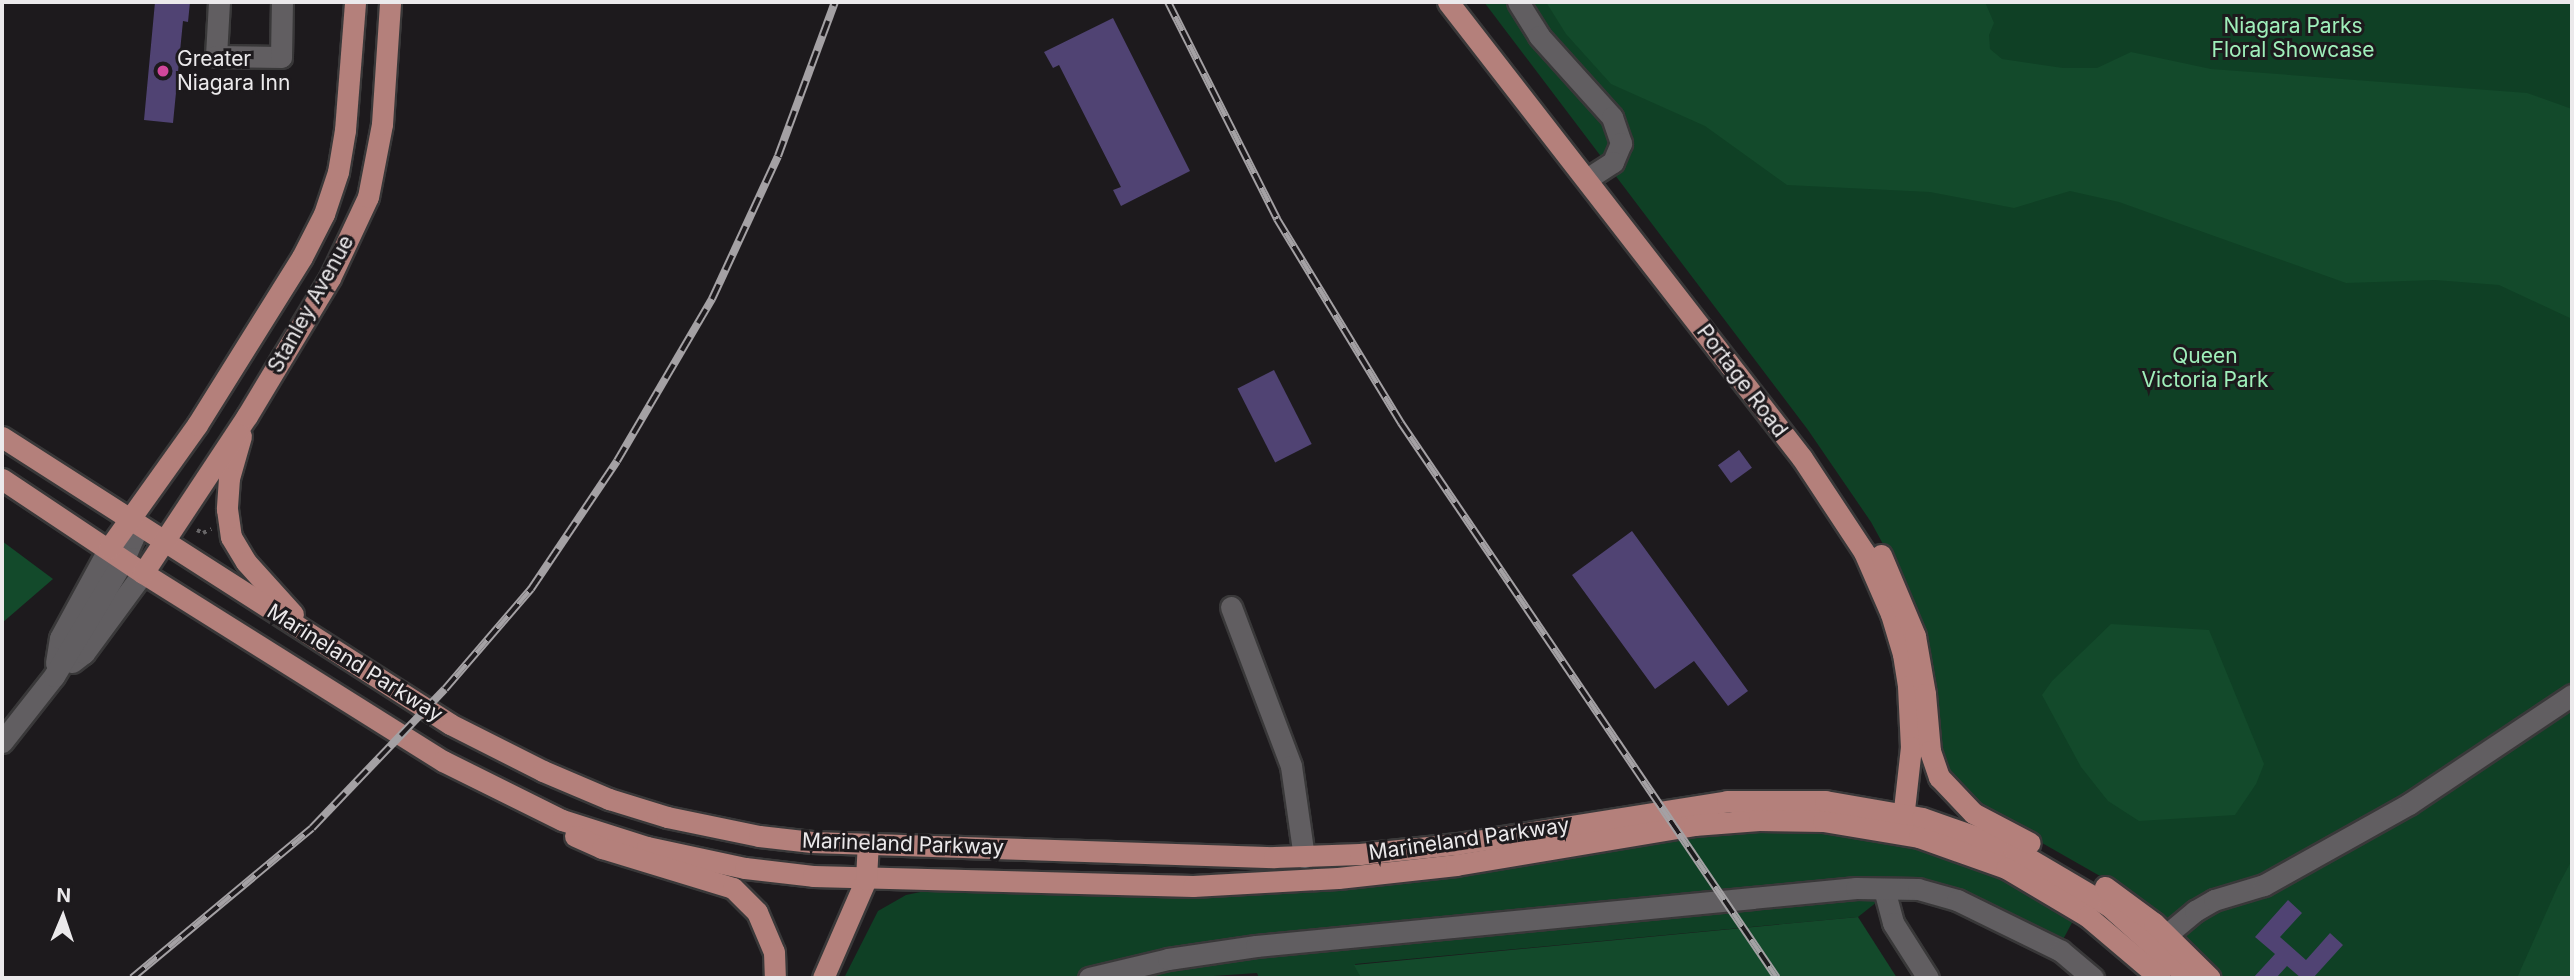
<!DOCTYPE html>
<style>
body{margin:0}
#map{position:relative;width:2574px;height:980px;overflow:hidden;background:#1d1a1d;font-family:Inter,sans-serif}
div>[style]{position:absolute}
.green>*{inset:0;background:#0f4025}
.forest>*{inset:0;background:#134a2b}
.building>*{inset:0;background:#504373;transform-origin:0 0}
.path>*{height:3.5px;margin-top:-1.75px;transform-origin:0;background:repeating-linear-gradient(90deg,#676567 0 3.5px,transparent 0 8.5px)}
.roads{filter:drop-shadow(2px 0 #393839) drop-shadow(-2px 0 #393839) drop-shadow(0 2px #393839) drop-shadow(0 -2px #393839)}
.minor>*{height:21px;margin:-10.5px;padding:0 10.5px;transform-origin:10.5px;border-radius:10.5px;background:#615e61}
.major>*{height:21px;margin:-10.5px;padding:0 10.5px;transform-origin:10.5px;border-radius:10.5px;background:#b4807b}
.rail>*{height:8px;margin-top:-4px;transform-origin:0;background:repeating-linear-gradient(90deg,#1d1a1d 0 16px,#a4a1a4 0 32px);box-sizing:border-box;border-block:2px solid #a4a1a4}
.dots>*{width:19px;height:19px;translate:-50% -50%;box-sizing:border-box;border:4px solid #1d1a1d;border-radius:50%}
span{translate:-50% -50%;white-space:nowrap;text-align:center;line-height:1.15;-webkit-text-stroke:6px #1d1a1d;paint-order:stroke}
.park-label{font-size:21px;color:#9fefba}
.poi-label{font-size:21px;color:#ebe9eb}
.left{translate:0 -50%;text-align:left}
.street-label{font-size:21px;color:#ebe9eb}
.frame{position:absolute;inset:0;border:4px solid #ebe9eb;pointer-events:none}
.north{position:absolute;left:28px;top:882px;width:70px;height:70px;-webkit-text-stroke:5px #1d1a1d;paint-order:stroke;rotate:2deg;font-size:19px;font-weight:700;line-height:28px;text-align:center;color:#ebe9eb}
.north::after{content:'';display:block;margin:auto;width:24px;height:32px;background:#ebe9eb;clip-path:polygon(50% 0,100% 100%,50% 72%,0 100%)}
</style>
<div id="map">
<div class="green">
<i style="clip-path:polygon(1484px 2px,2572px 2px,2572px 978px,2220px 978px,2107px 880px,1974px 804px,1943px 769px,1890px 557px,1871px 522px,1808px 430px)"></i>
<i style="clip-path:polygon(1764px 829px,1840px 832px,1925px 849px,2006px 879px,2074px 919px,2059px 947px,1902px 882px,1858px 917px,1355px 964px,1361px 978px,1259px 978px,1257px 973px,1184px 978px,844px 978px,878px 911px,906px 895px,935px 889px,1167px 896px,1265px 893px,1373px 884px,1693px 834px)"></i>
</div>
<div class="forest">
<i style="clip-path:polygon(1546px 2px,1985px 2px,1994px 23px,1989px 35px,1990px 49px,2002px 59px,2063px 68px,2097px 68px,2131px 52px,2211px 69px,2527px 93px,2572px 109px,2572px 319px,2499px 285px,2435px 280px,2346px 283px,2119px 202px,2070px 191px,2014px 208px,1930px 192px,1787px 185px,1705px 126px,1611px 84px,1566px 34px)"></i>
<i style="clip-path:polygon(2px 541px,53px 579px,2px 623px)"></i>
<i style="clip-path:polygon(2111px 624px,2209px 630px,2264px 764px,2256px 784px,2235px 815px,2139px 821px,2108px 801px,2081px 767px,2042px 695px,2052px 681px)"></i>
<i style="clip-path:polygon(2572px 860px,2572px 978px,2517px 978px,2558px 886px)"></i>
<i style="clip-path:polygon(1858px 917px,1897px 978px,1361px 978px,1354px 965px)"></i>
</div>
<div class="building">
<i style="clip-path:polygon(155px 2px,190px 2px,188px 22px,183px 21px,173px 123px,144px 120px)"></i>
<i style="clip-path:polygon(1113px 18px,1190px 171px,1121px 206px,1113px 190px,1121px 187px,1059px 65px,1053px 68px,1044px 52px)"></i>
<i style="left:1274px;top:370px;width:83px;height:41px;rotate:63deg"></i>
<i style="left:1739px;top:450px;width:22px;height:26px;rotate:54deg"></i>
<i style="clip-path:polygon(1632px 531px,1748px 691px,1728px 706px,1694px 661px,1655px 689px,1572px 575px)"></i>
<i style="clip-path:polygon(2288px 900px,2302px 913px,2280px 937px,2306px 960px,2330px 933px,2343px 945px,2313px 978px,2301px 978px,2287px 966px,2276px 978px,2253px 978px,2275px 954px,2255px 937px)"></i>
</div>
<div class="path">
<i style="left:197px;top:530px;width:7px;rotate:27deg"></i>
<i style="left:203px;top:533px;width:9px;rotate:-27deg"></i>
</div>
<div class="roads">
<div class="minor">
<i style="left:219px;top:2px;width:54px;rotate:93.2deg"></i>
<i style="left:216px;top:56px;width:65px;rotate:0.9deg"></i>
<i style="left:281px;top:57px;width:55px;rotate:-89deg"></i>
<i style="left:1518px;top:2px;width:40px;rotate:58deg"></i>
<i style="left:1539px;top:36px;width:109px;rotate:48deg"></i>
<i style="left:1612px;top:117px;width:28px;rotate:71deg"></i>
<i style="left:1621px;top:143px;width:21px;rotate:113deg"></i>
<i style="left:1613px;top:162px;width:31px;rotate:147deg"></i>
<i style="left:1231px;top:607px;width:170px;rotate:69.3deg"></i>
<i style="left:1291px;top:766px;width:92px;rotate:81.9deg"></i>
<i style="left:72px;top:662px;width:15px;rotate:-37deg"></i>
<i style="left:84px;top:653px;width:99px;rotate:-53.6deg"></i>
<i style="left:56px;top:663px;width:25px;rotate:-81deg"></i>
<i style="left:60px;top:638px;width:102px;rotate:-61.4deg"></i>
<i style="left:2px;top:742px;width:84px;rotate:-51.8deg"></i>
<i style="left:54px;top:676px;width:136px;rotate:-59.1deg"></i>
<i style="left:124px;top:559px;width:23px;rotate:-67deg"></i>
<i style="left:133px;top:538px;width:18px;rotate:-99deg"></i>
<i style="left:1884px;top:889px;width:35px;rotate:75deg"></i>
<i style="left:1893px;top:923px;width:65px;rotate:57.5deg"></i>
<i style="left:2153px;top:946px;width:55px;rotate:-39.8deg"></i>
<i style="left:2195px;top:911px;width:22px;rotate:-30deg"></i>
<i style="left:2214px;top:900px;width:52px;rotate:-16.7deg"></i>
<i style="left:2264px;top:885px;width:166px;rotate:-29.2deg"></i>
<i style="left:2409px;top:804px;width:196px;rotate:-33.8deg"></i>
<i style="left:1089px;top:978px;width:81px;rotate:-13.5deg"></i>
<i style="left:1168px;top:959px;width:89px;rotate:-8.4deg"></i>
<i style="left:1256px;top:946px;width:603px;rotate:-5.52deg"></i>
<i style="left:1856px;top:888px;width:62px;rotate:0.9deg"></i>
<i style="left:1918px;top:889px;width:41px;rotate:15.8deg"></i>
<i style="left:1957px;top:900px;width:116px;rotate:26.1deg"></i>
<i style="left:2061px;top:951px;width:42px;rotate:40.2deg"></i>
</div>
<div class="major">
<i style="left:1448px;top:2px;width:577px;rotate:52.18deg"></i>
<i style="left:1802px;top:458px;width:113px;rotate:56.6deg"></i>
<i style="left:1864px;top:552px;width:68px;rotate:66.5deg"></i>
<i style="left:1891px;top:614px;width:42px;rotate:73.3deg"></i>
<i style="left:1903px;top:654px;width:32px;rotate:81deg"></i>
<i style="left:1908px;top:686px;width:61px;rotate:87.2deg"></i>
<i style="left:1911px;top:747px;width:81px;rotate:96.4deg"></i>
<i style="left:241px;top:436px;width:44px;rotate:105.9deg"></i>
<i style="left:229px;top:478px;width:31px;rotate:94deg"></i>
<i style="left:227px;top:509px;width:28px;rotate:82deg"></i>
<i style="left:231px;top:537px;width:29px;rotate:59deg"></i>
<i style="left:246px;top:562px;width:70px;rotate:47.9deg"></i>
<i style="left:2px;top:437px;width:532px;rotate:32.64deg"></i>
<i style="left:450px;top:724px;width:104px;rotate:26.8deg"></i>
<i style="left:543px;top:771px;width:72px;rotate:23deg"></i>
<i style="left:609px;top:799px;width:61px;rotate:17.2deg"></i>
<i style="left:667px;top:817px;width:94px;rotate:11.7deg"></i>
<i style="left:759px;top:836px;width:53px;rotate:6.5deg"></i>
<i style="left:812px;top:842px;width:462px;rotate:1.9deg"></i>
<i style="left:1274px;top:857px;width:86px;rotate:-2deg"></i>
<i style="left:1360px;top:854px;width:98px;rotate:-5.9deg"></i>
<i style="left:1457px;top:844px;width:273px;rotate:-9deg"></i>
<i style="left:1727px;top:801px;width:98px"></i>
<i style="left:1825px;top:801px;width:98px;rotate:9.9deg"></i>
<i style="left:1922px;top:818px;width:97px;rotate:19.2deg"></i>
<i style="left:2014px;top:850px;width:110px;rotate:30.5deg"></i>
<i style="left:2109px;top:906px;width:108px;rotate:42deg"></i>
<i style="left:2px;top:479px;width:169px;rotate:33.7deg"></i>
<i style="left:143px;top:573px;width:354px;rotate:32.1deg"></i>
<i style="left:443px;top:761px;width:133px;rotate:26.4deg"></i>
<i style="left:562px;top:820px;width:89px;rotate:17.6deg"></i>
<i style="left:647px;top:847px;width:100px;rotate:12.1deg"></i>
<i style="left:745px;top:868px;width:68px;rotate:6.7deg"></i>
<i style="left:813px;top:876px;width:380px;rotate:1.5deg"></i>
<i style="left:1193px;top:886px;width:145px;rotate:-3.2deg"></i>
<i style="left:1338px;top:878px;width:119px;rotate:-6.3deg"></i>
<i style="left:1456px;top:865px;width:241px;rotate:-9.5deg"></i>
<i style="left:1694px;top:825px;width:65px;rotate:-4.4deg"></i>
<i style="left:1759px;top:820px;width:64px;rotate:0.9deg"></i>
<i style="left:1823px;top:821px;width:97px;rotate:9.5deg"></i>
<i style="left:1919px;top:837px;width:92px;rotate:19.6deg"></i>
<i style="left:2006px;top:868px;width:94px;rotate:30.7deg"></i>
<i style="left:2087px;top:916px;width:96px;rotate:40.3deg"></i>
<i style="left:109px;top:548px;width:151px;rotate:-54.4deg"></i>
<i style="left:197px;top:425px;width:198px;rotate:-58deg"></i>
<i style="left:302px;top:257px;width:48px;rotate:-62.9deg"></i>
<i style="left:324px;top:214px;width:44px;rotate:-71.6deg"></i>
<i style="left:338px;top:172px;width:43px;rotate:-80.5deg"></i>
<i style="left:345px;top:130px;width:128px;rotate:-85.5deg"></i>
<i style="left:1881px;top:555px;width:88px;rotate:67.2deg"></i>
<i style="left:1915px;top:636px;width:59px;rotate:80.2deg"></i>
<i style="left:1925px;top:694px;width:57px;rotate:85deg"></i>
<i style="left:1930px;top:751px;width:28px;rotate:71deg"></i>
<i style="left:1939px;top:777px;width:50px;rotate:46.6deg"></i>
<i style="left:1973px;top:813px;width:64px;rotate:27.8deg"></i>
<i style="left:143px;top:573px;width:188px;rotate:-56.5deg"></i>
<i style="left:247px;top:416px;width:161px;rotate:-59deg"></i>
<i style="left:330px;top:278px;width:89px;rotate:-64.9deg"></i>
<i style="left:368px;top:197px;width:74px;rotate:-79.1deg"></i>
<i style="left:382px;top:124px;width:122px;rotate:-86.2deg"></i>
<i style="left:575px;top:836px;width:30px;rotate:24deg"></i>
<i style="left:602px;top:848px;width:137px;rotate:17deg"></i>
<i style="left:733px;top:888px;width:34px;rotate:45deg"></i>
<i style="left:757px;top:912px;width:43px;rotate:67deg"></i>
<i style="left:774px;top:952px;width:26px;rotate:88deg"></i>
<i style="left:2105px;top:887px;width:61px;rotate:36.3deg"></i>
<i style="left:2154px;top:923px;width:78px;rotate:44.5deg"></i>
<i style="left:823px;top:978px;width:108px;rotate:-66.5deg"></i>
<i style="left:866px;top:879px;width:35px;rotate:-87deg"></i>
</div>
</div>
<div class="rail">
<i style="left:1168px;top:2px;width:243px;rotate:63.3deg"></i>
<i style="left:1277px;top:219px;width:239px;rotate:58.7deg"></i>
<i style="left:1401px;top:423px;width:670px;rotate:55.88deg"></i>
<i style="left:132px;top:978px;width:234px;rotate:-39.8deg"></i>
<i style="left:312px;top:828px;width:192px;rotate:-46.3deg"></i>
<i style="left:445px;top:689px;width:132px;rotate:-49.3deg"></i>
<i style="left:531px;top:589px;width:154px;rotate:-56.1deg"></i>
<i style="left:617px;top:461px;width:188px;rotate:-59.6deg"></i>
<i style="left:712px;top:299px;width:157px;rotate:-65.2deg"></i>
<i style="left:778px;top:156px;width:164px;rotate:-69.7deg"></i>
</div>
<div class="dots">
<i style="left:163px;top:71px;background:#d1479c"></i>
</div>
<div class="park-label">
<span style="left:2293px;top:38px">Niagara Parks<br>Floral Showcase</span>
<span style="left:2205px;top:368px">Queen<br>Victoria Park</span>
</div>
<div class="poi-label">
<span class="left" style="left:177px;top:71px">Greater<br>Niagara Inn</span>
</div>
<div class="street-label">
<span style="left:311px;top:304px;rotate:-61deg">Stanley Avenue</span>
<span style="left:1742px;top:381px;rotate:53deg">Portage Road</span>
<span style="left:355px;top:663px;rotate:32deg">Marineland Parkway</span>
<span style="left:1469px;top:839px;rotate:-8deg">Marineland Parkway</span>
<span style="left:903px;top:844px;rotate:2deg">Marineland Parkway</span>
</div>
<div class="frame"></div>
<div class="north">N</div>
</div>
